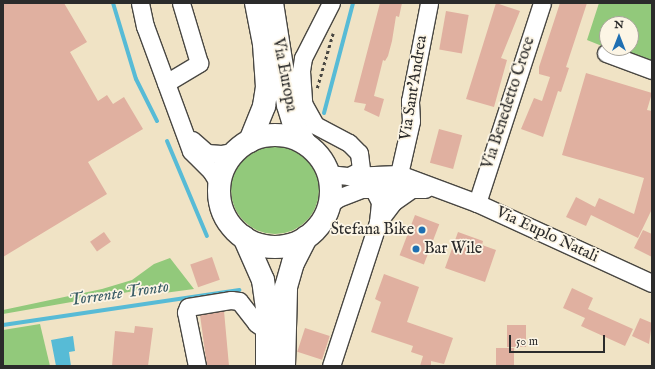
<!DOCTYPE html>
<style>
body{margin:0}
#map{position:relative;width:655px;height:369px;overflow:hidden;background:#f0e3c5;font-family:"IM FELL English",serif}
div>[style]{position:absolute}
.green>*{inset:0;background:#92c97b}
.round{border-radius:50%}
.water>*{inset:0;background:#57bbd6}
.stream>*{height:4px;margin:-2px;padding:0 2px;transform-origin:2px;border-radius:2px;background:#57bbd6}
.building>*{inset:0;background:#e0b0a0;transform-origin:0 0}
.path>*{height:2.5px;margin-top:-1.25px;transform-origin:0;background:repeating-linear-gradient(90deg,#494742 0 3px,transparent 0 6px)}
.roads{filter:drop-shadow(1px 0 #494742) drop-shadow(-1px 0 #494742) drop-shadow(0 1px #494742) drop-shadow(0 -1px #494742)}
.minor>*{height:17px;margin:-8.5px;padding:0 8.5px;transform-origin:8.5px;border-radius:8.5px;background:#fff}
.major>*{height:22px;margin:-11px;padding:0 11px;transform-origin:11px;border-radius:11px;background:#fff}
.major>.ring{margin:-11px;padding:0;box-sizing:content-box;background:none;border:22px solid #fff;border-radius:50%}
.dots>*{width:11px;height:11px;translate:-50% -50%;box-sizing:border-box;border:2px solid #fcf5e5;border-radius:50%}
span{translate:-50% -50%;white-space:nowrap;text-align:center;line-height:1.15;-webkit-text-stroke:3.5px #fcf5e5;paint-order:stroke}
.street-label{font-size:16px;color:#2b2b2b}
.poi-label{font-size:16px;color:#2b2b2b}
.right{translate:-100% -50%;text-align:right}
.left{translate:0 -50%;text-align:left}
.water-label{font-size:17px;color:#3a5d67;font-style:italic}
.frame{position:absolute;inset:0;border:4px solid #2b2b2b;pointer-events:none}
.north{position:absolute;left:599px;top:16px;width:40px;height:40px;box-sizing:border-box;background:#fcf5e5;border:1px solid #a8a49b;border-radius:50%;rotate:0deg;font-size:11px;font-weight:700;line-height:16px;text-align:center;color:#2b2b2b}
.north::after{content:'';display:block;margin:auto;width:14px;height:18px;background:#1f6fb2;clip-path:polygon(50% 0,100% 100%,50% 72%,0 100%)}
.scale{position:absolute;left:509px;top:335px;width:96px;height:18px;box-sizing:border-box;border:2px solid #2b2b2b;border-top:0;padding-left:5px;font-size:12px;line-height:14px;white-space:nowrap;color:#2b2b2b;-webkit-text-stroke:3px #fcf5e5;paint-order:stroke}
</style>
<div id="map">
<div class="green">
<i style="clip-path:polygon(599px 3px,652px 3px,652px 64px,608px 48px,631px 48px,631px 24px,607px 24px,607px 48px,587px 40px)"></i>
<i class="round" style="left:231px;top:146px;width:88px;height:88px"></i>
<i style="clip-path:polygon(170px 258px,194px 289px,164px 293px,163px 286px,3px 314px,3px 310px,102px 289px,132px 280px,154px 264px)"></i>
<i style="clip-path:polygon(40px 324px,50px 366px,3px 366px,3px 330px)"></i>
</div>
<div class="water">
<i style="clip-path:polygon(73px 336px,75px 351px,69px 352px,71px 366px,56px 366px,51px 340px)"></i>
</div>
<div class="stream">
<i style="left:113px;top:3px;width:79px;rotate:73.2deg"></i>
<i style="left:136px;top:79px;width:47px;rotate:63.4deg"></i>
<i style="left:324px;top:113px;width:114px;rotate:-75.2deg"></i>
<i style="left:167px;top:141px;width:103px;rotate:67.2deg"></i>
<i style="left:3px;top:325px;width:239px;rotate:-8.4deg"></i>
</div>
<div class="building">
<i style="clip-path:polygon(3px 3px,64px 3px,87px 42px,70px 52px,98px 101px,107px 95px,113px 104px,124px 97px,143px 129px,88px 162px,107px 194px,3px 257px)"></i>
<i style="clip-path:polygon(380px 3px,402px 3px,399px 17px,396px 16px,392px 41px,388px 56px,385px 61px,383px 60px,374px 96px,384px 99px,379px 117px,364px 110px,366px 104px,354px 102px)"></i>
<i style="clip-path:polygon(496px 3px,520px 11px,501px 58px,507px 60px,494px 107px,466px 99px)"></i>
<i style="clip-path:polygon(560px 3px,587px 3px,566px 67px,569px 68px,561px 92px,558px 91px,543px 137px,521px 129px,534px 98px,542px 101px,550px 77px,539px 74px,539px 67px)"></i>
<i style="left:446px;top:11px;width:23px;height:39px;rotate:10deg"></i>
<i style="clip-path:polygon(586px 73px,652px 93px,647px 110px,652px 111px,652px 209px,638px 238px,591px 215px,586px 226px,566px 217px,576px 197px,595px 207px,599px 198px,634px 214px,644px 178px,562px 155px)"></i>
<i style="left:439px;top:129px;width:24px;height:35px;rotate:15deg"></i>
<i style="left:415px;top:215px;width:26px;height:43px;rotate:21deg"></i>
<i style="clip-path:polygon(643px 230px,652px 234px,652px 257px,634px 248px)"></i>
<i style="left:104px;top:232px;width:12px;height:17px;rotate:55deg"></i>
<i style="clip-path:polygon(458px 232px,483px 241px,482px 245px,496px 250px,485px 282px,445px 268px)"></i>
<i style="left:212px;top:257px;width:24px;height:23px;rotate:71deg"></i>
<i style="clip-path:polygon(384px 274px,419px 287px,407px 322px,453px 338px,444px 364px,431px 361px,431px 366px,420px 366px,423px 356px,411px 352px,413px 346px,371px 332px,381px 302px,375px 299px)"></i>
<i style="clip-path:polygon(572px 288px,593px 298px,588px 309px,633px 329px,625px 346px,581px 326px,585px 318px,563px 308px)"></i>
<i style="clip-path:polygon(224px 311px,229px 366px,207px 366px,200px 315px)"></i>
<i style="clip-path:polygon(640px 318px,652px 323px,649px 344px,632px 336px)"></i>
<i style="left:507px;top:325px;width:19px;height:22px"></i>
<i style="clip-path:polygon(135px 326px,153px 328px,148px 366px,112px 366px,115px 331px,134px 333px)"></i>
<i style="left:305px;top:328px;width:26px;height:25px;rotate:18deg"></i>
<i style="left:496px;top:348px;width:18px;height:18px"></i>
</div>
<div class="path">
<i style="left:317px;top:88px;width:57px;rotate:-73.8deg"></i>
</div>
<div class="roads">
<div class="minor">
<i style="left:140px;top:3px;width:24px;rotate:78deg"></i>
<i style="left:145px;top:26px;width:133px;rotate:69.8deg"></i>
<i style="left:191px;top:151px;width:28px;rotate:45deg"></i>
<i style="left:211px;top:171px;width:15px;rotate:58deg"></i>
<i style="left:331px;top:3px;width:62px;rotate:117deg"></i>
<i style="left:303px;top:58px;width:13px;rotate:99deg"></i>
<i style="left:301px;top:71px;width:32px;rotate:86deg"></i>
<i style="left:303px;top:103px;width:25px;rotate:61deg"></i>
<i style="left:315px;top:125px;width:38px;rotate:28deg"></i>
<i style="left:349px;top:143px;width:14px;rotate:45deg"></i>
<i style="left:359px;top:153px;width:17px;rotate:83deg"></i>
<i style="left:361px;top:170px;width:13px;rotate:153deg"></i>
<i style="left:606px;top:53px;width:49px;rotate:20.3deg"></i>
<i style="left:166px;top:83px;width:39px;rotate:-31deg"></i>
<i style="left:199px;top:63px;width:63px;rotate:-106.7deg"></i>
<i style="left:192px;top:140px;width:20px;rotate:41deg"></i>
<i style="left:207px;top:153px;width:14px;rotate:4deg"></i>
<i style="left:221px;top:154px;width:15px;rotate:-11deg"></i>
<i style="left:329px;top:174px;width:20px;rotate:6deg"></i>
<i style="left:349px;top:176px;width:50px;rotate:-2.3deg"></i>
<i style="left:399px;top:174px;width:83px;rotate:20.4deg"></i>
<i style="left:477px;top:203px;width:192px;rotate:24.6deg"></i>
<i style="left:399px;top:174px;width:54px;rotate:-77.2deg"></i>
<i style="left:411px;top:121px;width:20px;rotate:-93deg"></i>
<i style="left:410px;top:101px;width:100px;rotate:-79deg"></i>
<i style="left:477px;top:203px;width:210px;rotate:-72deg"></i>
<i style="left:329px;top:205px;width:11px;rotate:-38deg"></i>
<i style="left:338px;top:198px;width:25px;rotate:-21deg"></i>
<i style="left:361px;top:189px;width:64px"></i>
<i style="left:378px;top:222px;width:25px;rotate:-53deg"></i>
<i style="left:393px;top:202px;width:24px;rotate:-35deg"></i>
<i style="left:197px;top:366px;width:55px;rotate:-101.5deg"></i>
<i style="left:186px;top:312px;width:5px;rotate:-68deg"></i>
<i style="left:188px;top:307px;width:44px;rotate:-9.2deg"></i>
<i style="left:231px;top:300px;width:8px;rotate:7deg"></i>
<i style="left:239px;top:301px;width:28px;rotate:52deg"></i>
<i style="left:256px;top:323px;width:14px;rotate:36deg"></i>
<i style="left:331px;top:366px;width:151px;rotate:-71.9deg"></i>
<i style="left:378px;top:222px;width:20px;rotate:-84deg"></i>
<i style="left:380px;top:202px;width:16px;rotate:-117deg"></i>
</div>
<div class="major">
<i style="left:272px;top:3px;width:103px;rotate:81.1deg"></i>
<i style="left:288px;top:105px;width:21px;rotate:73deg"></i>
<i style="left:294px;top:125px;width:21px;rotate:59deg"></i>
<i class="ring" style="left:219px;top:135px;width:90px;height:90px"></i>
<i style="left:250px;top:141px;width:38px;rotate:-68deg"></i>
<i style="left:264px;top:106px;width:19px;rotate:-81deg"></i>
<i style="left:267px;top:87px;width:43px;rotate:-94deg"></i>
<i style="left:264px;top:44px;width:42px;rotate:-101deg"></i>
<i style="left:244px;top:237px;width:47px;rotate:66.2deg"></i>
<i style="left:263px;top:280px;width:28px;rotate:82deg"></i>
<i style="left:267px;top:308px;width:58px;rotate:90deg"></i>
<i style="left:284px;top:366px;width:79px;rotate:-88.5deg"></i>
<i style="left:286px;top:287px;width:25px;rotate:-74deg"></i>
<i style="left:293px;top:263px;width:29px;rotate:-63deg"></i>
</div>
</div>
<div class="dots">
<i style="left:422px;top:230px;background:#1f6fb2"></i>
<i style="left:416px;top:249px;background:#1f6fb2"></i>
</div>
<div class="street-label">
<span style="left:284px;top:75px;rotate:79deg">Via Europa</span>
<span style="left:414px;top:88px;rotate:-81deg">Via Sant'Andrea</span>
<span style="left:509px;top:103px;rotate:-72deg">Via Benedetto Croce</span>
<span style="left:547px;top:235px;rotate:25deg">Via Euplo Natali</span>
</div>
<div class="poi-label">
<span class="right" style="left:414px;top:230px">Stefana Bike</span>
<span class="left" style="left:424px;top:249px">Bar Wile</span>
</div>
<div class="water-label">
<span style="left:119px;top:294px;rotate:-8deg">Torrente Tronto</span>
</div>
<div class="frame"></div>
<div class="north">N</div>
<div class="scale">50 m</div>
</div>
